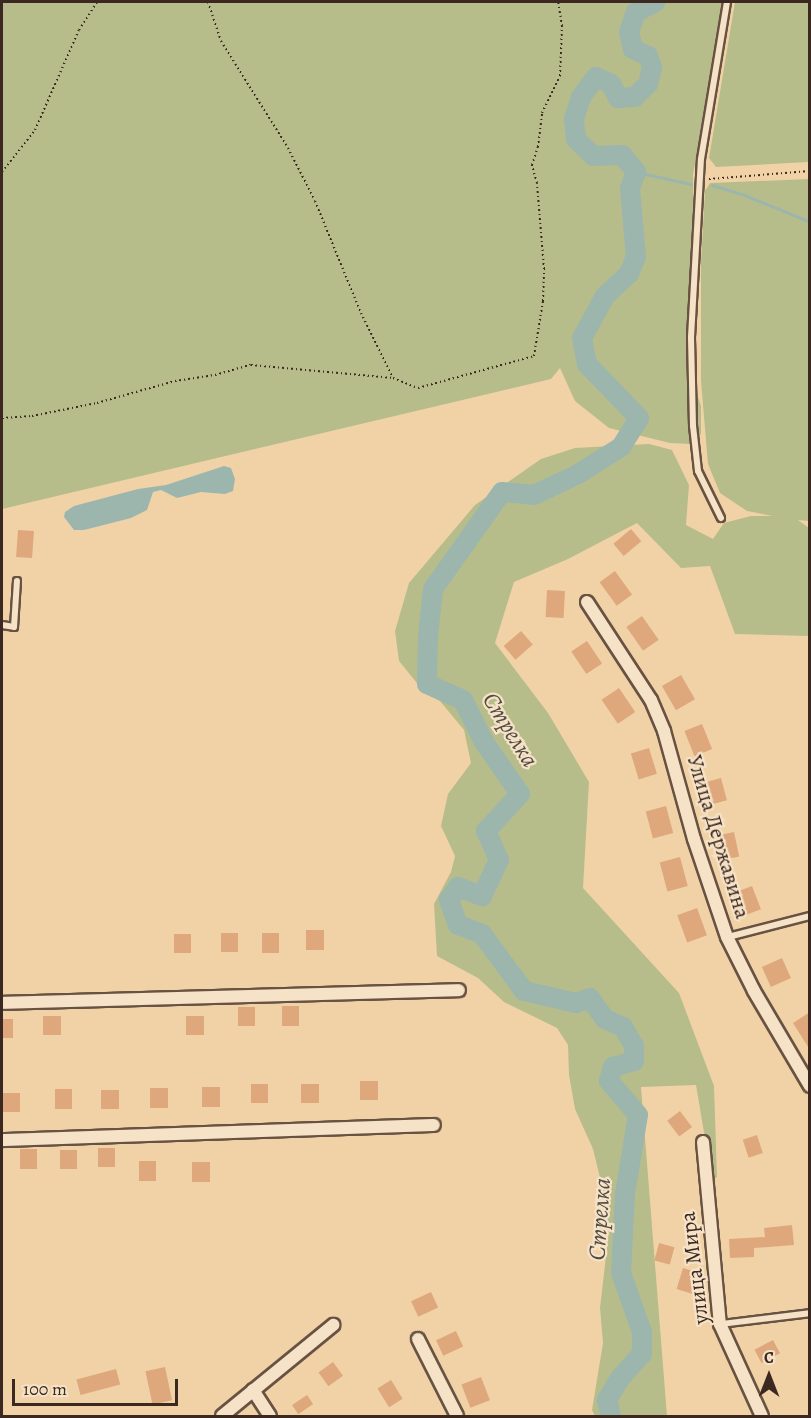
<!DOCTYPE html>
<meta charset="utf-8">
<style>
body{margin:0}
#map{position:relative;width:811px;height:1418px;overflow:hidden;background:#f1d2a7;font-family:Alegreya,serif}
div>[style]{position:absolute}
.green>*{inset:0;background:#b6bd8a}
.water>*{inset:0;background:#9cb6ae}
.stream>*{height:3px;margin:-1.5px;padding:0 1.5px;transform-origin:1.5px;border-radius:1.5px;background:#9cb6ae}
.river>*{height:20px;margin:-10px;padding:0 10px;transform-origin:10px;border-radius:10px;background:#9cb6ae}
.building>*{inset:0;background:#dfa77c;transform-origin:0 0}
.path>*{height:2px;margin-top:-1px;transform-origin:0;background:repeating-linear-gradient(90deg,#3a2821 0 1.5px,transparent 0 4.5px)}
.roads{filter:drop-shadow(2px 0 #685242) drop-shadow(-2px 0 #685242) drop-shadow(0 2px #685242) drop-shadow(0 -2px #685242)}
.service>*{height:6px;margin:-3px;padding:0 3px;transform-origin:3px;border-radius:3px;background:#f6e2c6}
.minor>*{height:12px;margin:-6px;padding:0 6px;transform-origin:6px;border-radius:6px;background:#f6e2c6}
span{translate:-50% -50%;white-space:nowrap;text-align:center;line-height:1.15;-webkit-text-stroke:4.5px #f6e2c6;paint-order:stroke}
.street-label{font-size:22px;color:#3a2821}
.water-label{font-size:24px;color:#524c44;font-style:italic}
.frame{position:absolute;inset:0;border:3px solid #3a2821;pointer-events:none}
.north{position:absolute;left:739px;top:1346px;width:60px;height:60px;-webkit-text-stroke:4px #f6e2c6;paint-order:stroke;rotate:0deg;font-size:16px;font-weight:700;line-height:24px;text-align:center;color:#3a2821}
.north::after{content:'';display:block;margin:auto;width:21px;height:27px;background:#3a2821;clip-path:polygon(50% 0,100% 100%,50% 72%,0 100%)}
.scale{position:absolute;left:12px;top:1379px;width:166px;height:27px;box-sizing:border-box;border:3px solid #3a2821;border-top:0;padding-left:8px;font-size:18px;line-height:21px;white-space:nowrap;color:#3a2821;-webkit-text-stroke:4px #f6e2c6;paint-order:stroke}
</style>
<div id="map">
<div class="green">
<i style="clip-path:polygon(2px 2px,722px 2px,693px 175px,696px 391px,701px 406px,701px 434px,690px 444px,670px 443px,609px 428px,575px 401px,560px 368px,551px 379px,2px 509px)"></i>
<i style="clip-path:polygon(735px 2px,809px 2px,809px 162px,716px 167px,709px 158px)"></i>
<i style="clip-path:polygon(809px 179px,809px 521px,798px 520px,809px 528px,809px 636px,735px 634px,710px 566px,681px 568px,637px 523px,568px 559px,514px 582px,495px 643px,548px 713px,589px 782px,583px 888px,679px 993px,714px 1086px,717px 1177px,712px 1180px,696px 1085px,641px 1087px,667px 1416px,595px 1416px,592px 1410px,603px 1343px,600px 1308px,609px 1230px,603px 1190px,593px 1149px,575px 1109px,569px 1075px,568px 1045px,557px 1028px,504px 1002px,478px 978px,437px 956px,434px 904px,451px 872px,455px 856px,441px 826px,448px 794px,471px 763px,464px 730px,440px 701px,425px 693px,399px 661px,395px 631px,409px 583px,475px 505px,541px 459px,575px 448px,649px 444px,672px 450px,689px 485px,686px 525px,713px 539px,724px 523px,751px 516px,773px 516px,747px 511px,720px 493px,708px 464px,701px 381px,701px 263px,705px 191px,710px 183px)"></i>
</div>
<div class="water">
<i style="clip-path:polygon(224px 466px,231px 468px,235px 479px,233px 491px,225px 494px,201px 492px,177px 498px,161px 490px,153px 492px,147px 510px,131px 518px,84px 530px,74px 530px,64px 517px,65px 512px,74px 506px,138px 489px,166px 485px)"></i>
</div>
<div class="stream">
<i style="left:636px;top:172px;width:56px;rotate:12.3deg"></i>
<i style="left:712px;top:185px;width:37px;rotate:17deg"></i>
<i style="left:747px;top:196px;width:68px;rotate:22.4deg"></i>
</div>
<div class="river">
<i style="left:611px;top:1416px;width:16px;rotate:-104deg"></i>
<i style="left:607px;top:1400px;width:27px;rotate:-59deg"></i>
<i style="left:621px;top:1377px;width:31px;rotate:-48deg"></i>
<i style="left:642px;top:1354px;width:22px;rotate:-90deg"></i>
<i style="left:642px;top:1332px;width:63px;rotate:-109.6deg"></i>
<i style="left:621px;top:1273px;width:79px;rotate:-87.1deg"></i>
<i style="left:625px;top:1194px;width:80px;rotate:-80.7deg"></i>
<i style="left:638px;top:1115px;width:45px;rotate:-130.5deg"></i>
<i style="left:609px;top:1081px;width:15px;rotate:-74deg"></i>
<i style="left:613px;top:1067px;width:22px;rotate:-16deg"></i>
<i style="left:634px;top:1061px;width:15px;rotate:-90deg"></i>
<i style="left:634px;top:1046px;width:22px;rotate:-120deg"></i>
<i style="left:623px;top:1027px;width:20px;rotate:-156deg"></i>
<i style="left:605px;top:1019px;width:26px;rotate:-126deg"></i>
<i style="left:590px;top:998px;width:15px;rotate:160deg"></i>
<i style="left:576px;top:1003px;width:53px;rotate:-167deg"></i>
<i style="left:524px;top:991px;width:71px;rotate:-126.4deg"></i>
<i style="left:482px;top:934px;width:26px;rotate:-159deg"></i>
<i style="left:458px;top:925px;width:27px;rotate:-110deg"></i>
<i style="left:449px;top:900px;width:16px;rotate:-55deg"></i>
<i style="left:458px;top:887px;width:26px;rotate:21deg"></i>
<i style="left:482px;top:896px;width:40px;rotate:-65deg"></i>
<i style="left:499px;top:860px;width:32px;rotate:-114deg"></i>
<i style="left:486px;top:831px;width:50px;rotate:-47.4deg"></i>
<i style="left:520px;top:794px;width:63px;rotate:-124.7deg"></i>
<i style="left:484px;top:742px;width:47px;rotate:-116.6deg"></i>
<i style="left:463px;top:700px;width:39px;rotate:-156deg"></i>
<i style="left:427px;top:684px;width:48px;rotate:-88.8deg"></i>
<i style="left:428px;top:636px;width:47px;rotate:-83.9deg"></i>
<i style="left:433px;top:589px;width:119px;rotate:-54.6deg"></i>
<i style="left:502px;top:492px;width:32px;rotate:5deg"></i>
<i style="left:534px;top:495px;width:49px;rotate:-25.5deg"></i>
<i style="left:578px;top:474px;width:51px;rotate:-32.1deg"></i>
<i style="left:621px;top:447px;width:34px;rotate:-58deg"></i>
<i style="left:639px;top:418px;width:75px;rotate:-133.9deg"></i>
<i style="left:587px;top:364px;width:26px;rotate:-101deg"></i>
<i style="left:582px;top:338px;width:48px;rotate:-61.3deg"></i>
<i style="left:605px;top:296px;width:33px;rotate:-43deg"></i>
<i style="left:629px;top:274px;width:18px;rotate:-68deg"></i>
<i style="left:636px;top:257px;width:69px;rotate:-95deg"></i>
<i style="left:630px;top:188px;width:17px;rotate:-69deg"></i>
<i style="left:636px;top:172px;width:22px;rotate:-129deg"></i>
<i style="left:622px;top:155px;width:29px;rotate:178deg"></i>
<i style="left:593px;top:156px;width:24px;rotate:-135deg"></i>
<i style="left:576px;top:139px;width:20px;rotate:-96deg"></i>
<i style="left:574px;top:119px;width:23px;rotate:-72deg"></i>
<i style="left:581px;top:97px;width:25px;rotate:-53deg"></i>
<i style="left:596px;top:77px;width:17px;rotate:25deg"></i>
<i style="left:611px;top:84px;width:16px;rotate:63deg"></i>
<i style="left:618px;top:98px;width:17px;rotate:-3deg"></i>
<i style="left:635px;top:97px;width:18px;rotate:-45deg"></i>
<i style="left:648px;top:84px;width:16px;rotate:-76deg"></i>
<i style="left:652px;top:68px;width:13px;rotate:-108deg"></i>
<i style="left:648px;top:56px;width:17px;rotate:-155deg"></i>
<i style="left:633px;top:49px;width:17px;rotate:-103deg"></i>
<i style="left:629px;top:32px;width:21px;rotate:-71deg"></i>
<i style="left:636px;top:12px;width:22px;rotate:-27deg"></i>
</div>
<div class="building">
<i style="left:631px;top:529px;width:16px;height:23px;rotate:50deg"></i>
<i style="left:18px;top:530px;width:16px;height:27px;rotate:4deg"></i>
<i style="left:615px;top:571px;width:29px;height:19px;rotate:54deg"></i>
<i style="left:547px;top:590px;width:18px;height:27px;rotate:3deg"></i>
<i style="left:642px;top:616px;width:29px;height:19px;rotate:55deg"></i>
<i style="left:521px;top:631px;width:18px;height:23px;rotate:49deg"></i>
<i style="left:587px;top:641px;width:27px;height:19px;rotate:56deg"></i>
<i style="left:681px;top:675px;width:28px;height:22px;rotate:60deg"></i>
<i style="left:619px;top:688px;width:29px;height:21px;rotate:56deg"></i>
<i style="left:702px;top:724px;width:27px;height:19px;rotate:68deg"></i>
<i style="left:649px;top:748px;width:27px;height:19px;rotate:73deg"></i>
<i style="left:721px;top:778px;width:23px;height:20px;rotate:75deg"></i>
<i style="left:666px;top:806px;width:28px;height:21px;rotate:75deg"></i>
<i style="left:734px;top:832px;width:25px;height:20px;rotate:78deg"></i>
<i style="left:680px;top:857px;width:30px;height:21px;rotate:75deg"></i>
<i style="left:752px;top:886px;width:25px;height:23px;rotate:69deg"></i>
<i style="left:697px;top:908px;width:29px;height:21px;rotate:70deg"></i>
<i style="left:306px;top:930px;width:18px;height:20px"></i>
<i style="left:221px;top:933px;width:17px;height:19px"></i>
<i style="left:262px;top:933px;width:17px;height:20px"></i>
<i style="left:174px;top:934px;width:17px;height:19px"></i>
<i style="left:782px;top:958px;width:22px;height:22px;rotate:66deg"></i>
<i style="left:282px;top:1006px;width:17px;height:20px"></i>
<i style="left:238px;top:1007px;width:17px;height:19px"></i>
<i style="clip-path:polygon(810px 1012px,810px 1050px,793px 1023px)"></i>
<i style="left:43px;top:1016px;width:18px;height:19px"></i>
<i style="left:186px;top:1016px;width:18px;height:19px"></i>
<i style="left:2px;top:1019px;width:11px;height:19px"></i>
<i style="left:360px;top:1081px;width:18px;height:19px"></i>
<i style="left:251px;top:1084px;width:17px;height:19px"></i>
<i style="left:301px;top:1084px;width:18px;height:19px"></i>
<i style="left:202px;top:1087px;width:18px;height:20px"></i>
<i style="left:150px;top:1088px;width:18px;height:20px"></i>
<i style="left:55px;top:1089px;width:17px;height:20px"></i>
<i style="left:101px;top:1090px;width:18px;height:19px"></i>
<i style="left:3px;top:1093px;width:17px;height:19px"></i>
<i style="left:680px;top:1111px;width:20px;height:16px;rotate:53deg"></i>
<i style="left:757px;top:1135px;width:19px;height:15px;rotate:72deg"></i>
<i style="left:98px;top:1148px;width:17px;height:19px"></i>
<i style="left:20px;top:1149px;width:17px;height:20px"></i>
<i style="left:60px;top:1150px;width:17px;height:19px"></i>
<i style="left:139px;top:1161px;width:17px;height:20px"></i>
<i style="left:192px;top:1162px;width:18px;height:20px"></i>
<i style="clip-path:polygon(792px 1225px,794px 1245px,754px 1248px,754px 1257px,730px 1258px,729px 1239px,765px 1237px,764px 1228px)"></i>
<i style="left:659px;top:1243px;width:16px;height:18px;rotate:15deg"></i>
<i style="left:683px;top:1268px;width:17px;height:22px;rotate:17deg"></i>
<i style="left:431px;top:1292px;width:17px;height:22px;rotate:65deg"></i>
<i style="left:456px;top:1331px;width:17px;height:22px;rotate:65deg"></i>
<i style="left:773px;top:1340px;width:15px;height:21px;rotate:62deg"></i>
<i style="left:333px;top:1362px;width:17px;height:18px;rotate:54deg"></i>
<i style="left:165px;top:1367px;width:34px;height:20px;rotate:78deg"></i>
<i style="left:116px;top:1369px;width:16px;height:41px;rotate:75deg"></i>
<i style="left:481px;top:1377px;width:25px;height:21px;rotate:69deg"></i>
<i style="left:391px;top:1380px;width:22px;height:16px;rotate:58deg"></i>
<i style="left:307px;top:1395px;width:11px;height:18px;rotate:56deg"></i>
</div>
<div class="path">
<i style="left:208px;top:2px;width:41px;rotate:71.6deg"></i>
<i style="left:221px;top:41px;width:126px;rotate:57.9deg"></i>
<i style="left:288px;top:148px;width:59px;rotate:63deg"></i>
<i style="left:315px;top:201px;width:121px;rotate:67.7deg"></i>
<i style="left:361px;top:313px;width:72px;rotate:63.8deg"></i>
<i style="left:393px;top:378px;width:27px;rotate:22deg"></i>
<i style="left:418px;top:388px;width:120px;rotate:-15.4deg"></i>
<i style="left:534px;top:356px;width:56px;rotate:-80.7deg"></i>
<i style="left:543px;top:301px;width:32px;rotate:-88deg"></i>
<i style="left:544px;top:269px;width:86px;rotate:-94.7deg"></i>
<i style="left:537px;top:183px;width:19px;rotate:-106deg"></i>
<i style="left:532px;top:165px;width:19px;rotate:-72deg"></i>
<i style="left:538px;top:147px;width:34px;rotate:-83deg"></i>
<i style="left:542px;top:113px;width:41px;rotate:-64.1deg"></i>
<i style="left:560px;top:76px;width:50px;rotate:-87.7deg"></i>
<i style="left:562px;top:26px;width:24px;rotate:-99deg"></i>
<i style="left:2px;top:172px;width:53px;rotate:-51.8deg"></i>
<i style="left:35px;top:130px;width:109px;rotate:-66.3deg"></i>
<i style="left:79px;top:30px;width:33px;rotate:-57deg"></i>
<i style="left:709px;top:179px;width:101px;rotate:-4.5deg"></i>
<i style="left:2px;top:418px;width:30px;rotate:-4deg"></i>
<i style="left:32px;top:416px;width:66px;rotate:-11.3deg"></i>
<i style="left:97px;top:403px;width:81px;rotate:-15.8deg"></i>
<i style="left:175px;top:381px;width:40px;rotate:-8.5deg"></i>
<i style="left:215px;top:375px;width:37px;rotate:-16deg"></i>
<i style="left:251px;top:365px;width:143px;rotate:5.2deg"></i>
</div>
<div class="roads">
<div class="service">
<i style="left:721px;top:518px;width:52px;rotate:-116.1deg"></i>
<i style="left:698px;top:471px;width:45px;rotate:-96.3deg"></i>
<i style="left:693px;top:426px;width:89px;rotate:-91.3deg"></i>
<i style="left:691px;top:337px;width:178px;rotate:-86.8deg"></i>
<i style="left:701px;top:159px;width:159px;rotate:-80.6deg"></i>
<i style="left:2px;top:625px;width:12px;rotate:9deg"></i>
<i style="left:14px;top:627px;width:46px;rotate:-86.3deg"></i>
<i style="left:728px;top:937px;width:85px;rotate:-14.4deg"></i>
<i style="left:721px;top:1324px;width:90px;rotate:-7deg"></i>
</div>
<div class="minor">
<i style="left:587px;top:602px;width:117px;rotate:56.9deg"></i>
<i style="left:651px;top:700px;width:34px;rotate:67deg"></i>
<i style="left:664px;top:731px;width:112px;rotate:74.5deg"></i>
<i style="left:694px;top:839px;width:103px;rotate:71.4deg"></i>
<i style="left:727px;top:937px;width:60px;rotate:63.4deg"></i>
<i style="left:754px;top:991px;width:110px;rotate:59.5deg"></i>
<i style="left:2px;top:1003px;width:457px;rotate:-1.6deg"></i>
<i style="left:2px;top:1140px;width:432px;rotate:-2deg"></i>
<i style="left:703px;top:1142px;width:183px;rotate:84.7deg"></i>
<i style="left:720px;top:1324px;width:101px;rotate:65.5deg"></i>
<i style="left:418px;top:1339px;width:86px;rotate:63.1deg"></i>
<i style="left:253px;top:1390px;width:31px;rotate:57deg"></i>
<i style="left:222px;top:1416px;width:144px;rotate:-39.3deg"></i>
</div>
</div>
<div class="street-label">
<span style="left:718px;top:837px;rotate:73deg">Улица Державина</span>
<span style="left:695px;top:1268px;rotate:-97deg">улица Мира</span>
</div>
<div class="water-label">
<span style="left:510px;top:730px;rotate:58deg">Стрелка</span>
<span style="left:600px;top:1219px;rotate:-86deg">Стрелка</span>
</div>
<div class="frame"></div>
<div class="north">С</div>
<div class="scale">100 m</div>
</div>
